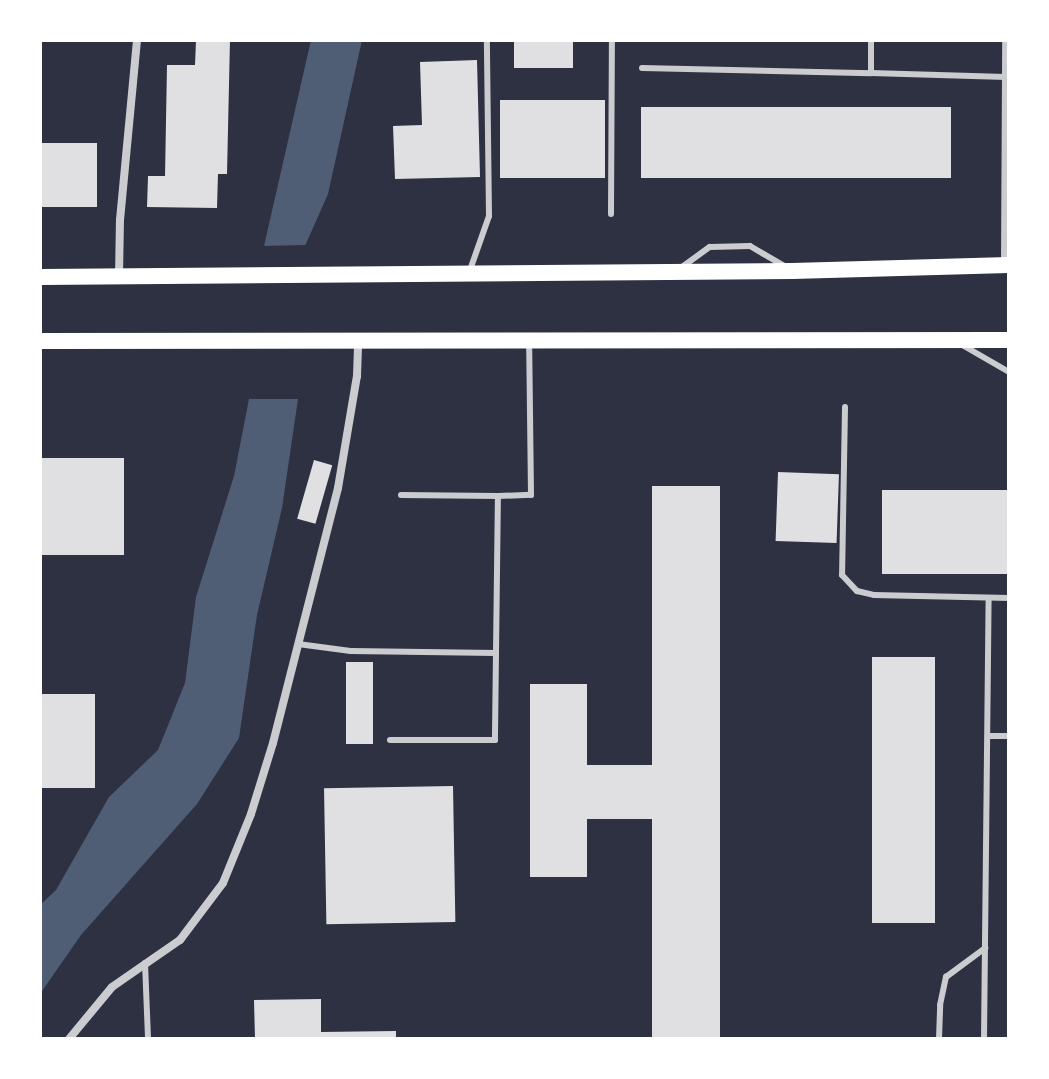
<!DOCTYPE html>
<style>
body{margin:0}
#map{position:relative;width:1049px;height:1079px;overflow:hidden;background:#2d3142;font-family:"Open Sans",sans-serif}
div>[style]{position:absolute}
.water>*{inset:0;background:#4f5d75}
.pier>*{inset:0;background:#2d3142}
.building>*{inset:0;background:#e0e0e3;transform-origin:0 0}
.service>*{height:6px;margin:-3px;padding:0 3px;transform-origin:3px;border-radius:3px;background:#caccd0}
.minor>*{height:8px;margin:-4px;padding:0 4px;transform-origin:4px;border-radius:4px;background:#caccd0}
.secondary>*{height:16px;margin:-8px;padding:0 8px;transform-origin:8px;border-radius:8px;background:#fff}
span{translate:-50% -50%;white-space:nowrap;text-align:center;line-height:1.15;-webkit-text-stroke:8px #fff;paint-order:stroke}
.frame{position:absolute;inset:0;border:42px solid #fff;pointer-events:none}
</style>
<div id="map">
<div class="water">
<i style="clip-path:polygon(311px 40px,362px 40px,328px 194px,305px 246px,298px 399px,282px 508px,257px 615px,239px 738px,197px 804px,81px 935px,40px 994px,40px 905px,56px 890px,109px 797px,158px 750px,185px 683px,196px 597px,234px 476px,249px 399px,264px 246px)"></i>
</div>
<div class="pier">
<i style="clip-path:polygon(309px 245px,302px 399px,245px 399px,260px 246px)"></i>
</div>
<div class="building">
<i style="clip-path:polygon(196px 40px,230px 40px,227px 174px,218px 174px,217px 208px,147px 207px,148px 176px,165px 176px,167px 65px,195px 65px)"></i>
<i style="left:514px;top:40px;width:59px;height:28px"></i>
<i style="clip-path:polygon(477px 60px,480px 177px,395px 179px,393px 126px,422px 125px,420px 62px)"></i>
<i style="left:605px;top:100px;width:78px;height:105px;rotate:90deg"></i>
<i style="left:641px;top:107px;width:310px;height:71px"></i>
<i style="left:40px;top:143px;width:57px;height:64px"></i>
<i style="left:124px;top:458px;width:97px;height:84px;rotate:90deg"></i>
<i style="left:314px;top:460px;width:19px;height:61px;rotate:16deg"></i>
<i style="left:778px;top:472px;width:61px;height:69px;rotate:2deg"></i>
<i style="clip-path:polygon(652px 486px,720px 486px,720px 1039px,652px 1039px,652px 819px,587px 819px,587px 877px,530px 877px,530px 684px,587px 684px,587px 765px,652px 765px)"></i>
<i style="left:882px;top:490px;width:127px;height:84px"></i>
<i style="left:872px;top:657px;width:63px;height:266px"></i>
<i style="left:346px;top:662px;width:27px;height:82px"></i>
<i style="left:40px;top:694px;width:55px;height:94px"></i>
<i style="left:453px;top:786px;width:136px;height:129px;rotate:89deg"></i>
<i style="clip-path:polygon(321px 999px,321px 1032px,396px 1031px,396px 1039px,255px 1039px,254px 1000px)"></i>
</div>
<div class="service">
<i style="left:871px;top:40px;width:33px;rotate:90deg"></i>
<i style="left:871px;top:73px;width:135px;rotate:1.7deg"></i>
<i style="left:642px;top:68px;width:229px;rotate:1.3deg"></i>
<i style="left:611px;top:214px;width:174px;rotate:-89.7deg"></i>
<i style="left:682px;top:267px;width:34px;rotate:-36deg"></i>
<i style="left:710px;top:247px;width:40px;rotate:-1.4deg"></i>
<i style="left:750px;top:246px;width:42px;rotate:30.3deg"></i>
<i style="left:470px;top:270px;width:57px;rotate:-70.6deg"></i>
<i style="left:489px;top:216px;width:176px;rotate:-90.7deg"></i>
<i style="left:964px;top:346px;width:52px;rotate:30deg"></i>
<i style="left:845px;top:407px;width:168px;rotate:91deg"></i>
<i style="left:842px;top:575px;width:22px;rotate:47deg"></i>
<i style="left:857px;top:591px;width:17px;rotate:13deg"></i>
<i style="left:874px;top:595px;width:135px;rotate:1.3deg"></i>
<i style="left:401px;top:495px;width:97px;rotate:0.6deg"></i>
<i style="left:298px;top:644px;width:53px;rotate:7.5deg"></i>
<i style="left:351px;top:651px;width:145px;rotate:0.8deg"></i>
<i style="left:496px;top:653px;width:87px;rotate:90.7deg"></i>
<i style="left:495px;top:740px;width:105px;rotate:180deg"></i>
<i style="left:496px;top:653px;width:157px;rotate:-89.3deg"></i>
<i style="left:498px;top:496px;width:33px;rotate:-2deg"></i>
<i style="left:531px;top:495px;width:155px;rotate:-90.7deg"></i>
<i style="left:988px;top:736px;width:21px"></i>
<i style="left:145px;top:963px;width:76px;rotate:87.7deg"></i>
<i style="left:939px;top:1039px;width:34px;rotate:-88deg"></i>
<i style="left:940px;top:1005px;width:29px;rotate:-78deg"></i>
<i style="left:946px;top:977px;width:49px;rotate:-36.6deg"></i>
<i style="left:984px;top:1039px;width:441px;rotate:-89.4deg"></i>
</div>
<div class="minor">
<i style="left:1005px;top:264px;width:224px;rotate:-89.7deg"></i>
<i style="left:119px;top:276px;width:56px;rotate:-89deg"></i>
<i style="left:120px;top:220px;width:181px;rotate:-84.6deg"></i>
<i style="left:69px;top:1039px;width:67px;rotate:-50.4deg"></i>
<i style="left:112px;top:987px;width:83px;rotate:-34.7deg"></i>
<i style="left:180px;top:940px;width:71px;rotate:-53deg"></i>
<i style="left:223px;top:883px;width:74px;rotate:-67.9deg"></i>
<i style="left:251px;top:814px;width:74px;rotate:-72.8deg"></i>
<i style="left:273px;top:743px;width:263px;rotate:-75.7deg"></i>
<i style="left:338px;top:488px;width:114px;rotate:-80.4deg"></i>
<i style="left:357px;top:376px;width:36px;rotate:-88deg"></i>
</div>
<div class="secondary">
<i style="left:40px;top:277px;width:752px;rotate:-0.46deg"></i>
<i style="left:792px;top:271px;width:217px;rotate:-1.6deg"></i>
<i style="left:40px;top:341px;width:969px;rotate:-0.06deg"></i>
</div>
<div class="frame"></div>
</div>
